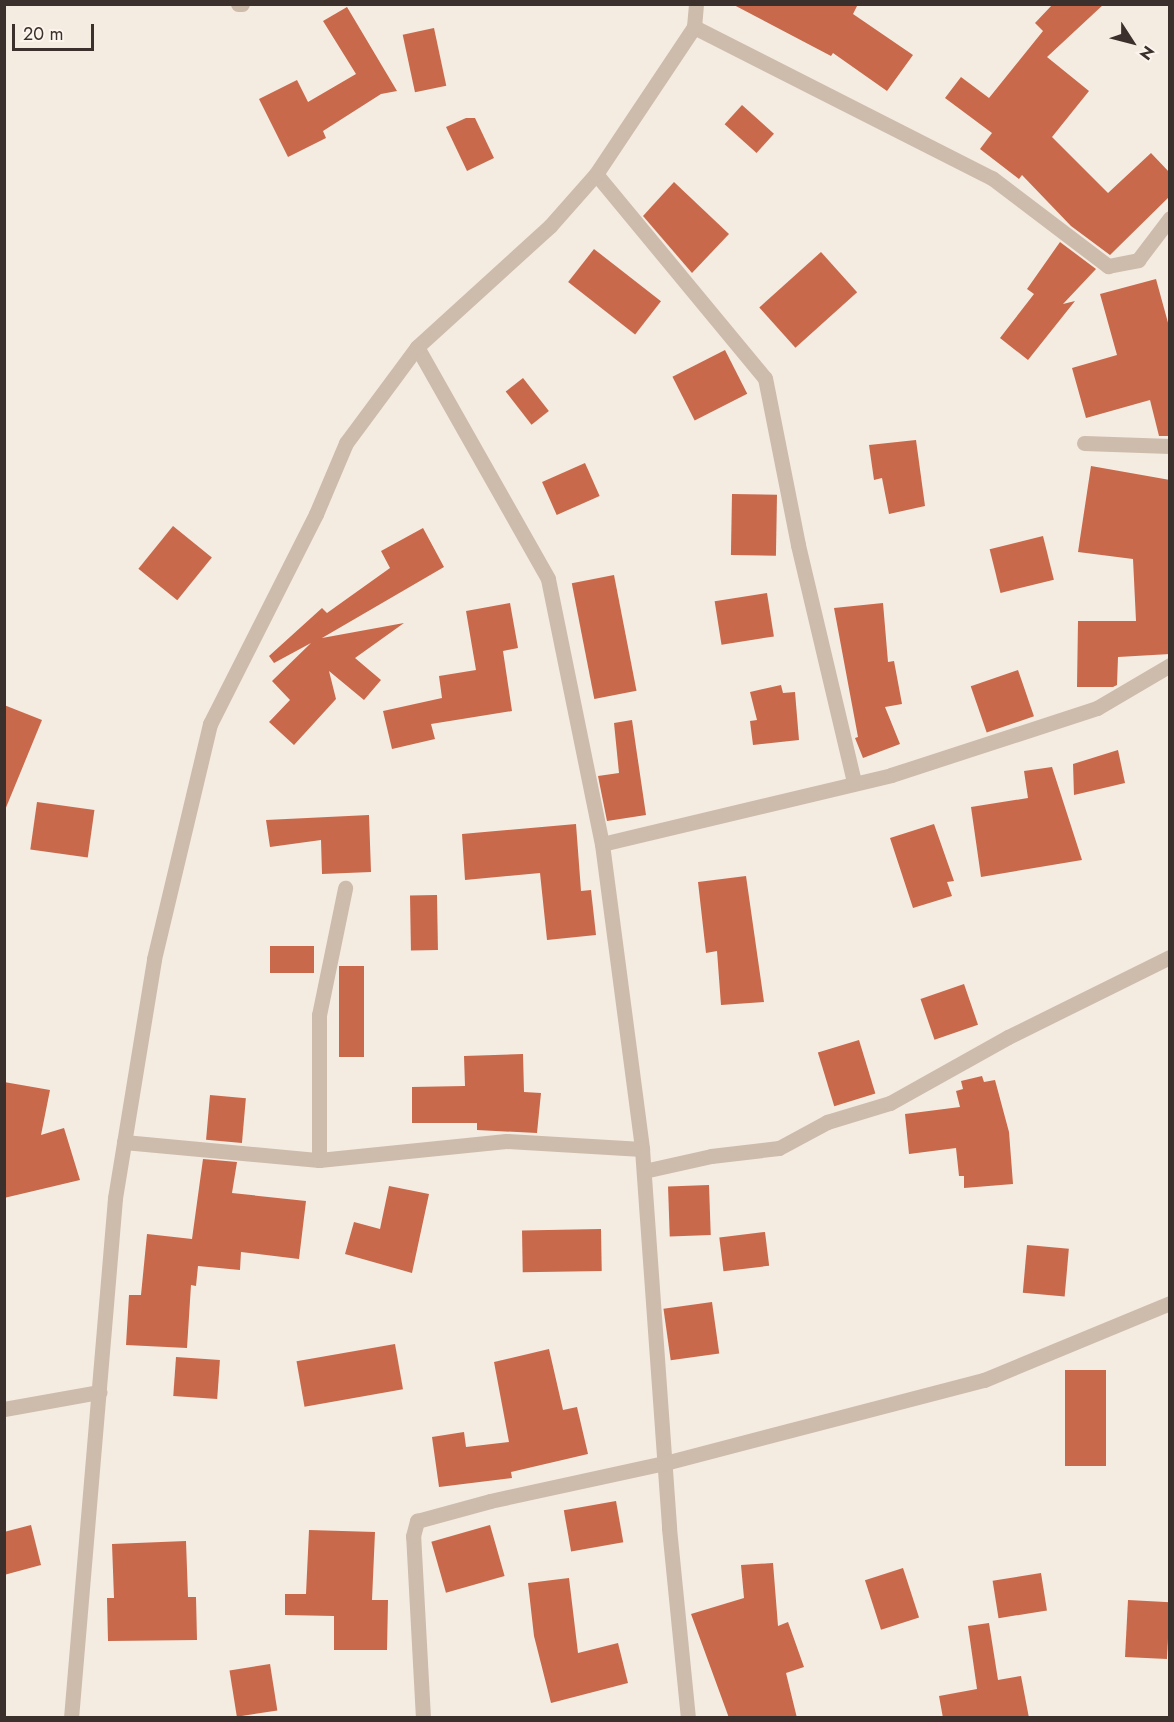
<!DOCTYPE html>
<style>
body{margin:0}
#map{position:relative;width:1174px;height:1722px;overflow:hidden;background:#f4ebe1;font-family:Jost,sans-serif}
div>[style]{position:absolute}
.building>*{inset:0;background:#c8694b;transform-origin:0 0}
.street>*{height:15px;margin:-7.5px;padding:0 7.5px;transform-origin:7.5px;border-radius:7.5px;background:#cdbbac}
span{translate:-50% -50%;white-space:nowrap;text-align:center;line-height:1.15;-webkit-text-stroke:5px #fbf5ee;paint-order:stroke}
.frame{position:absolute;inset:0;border:6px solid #3b302b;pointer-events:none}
.north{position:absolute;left:1102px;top:12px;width:60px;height:60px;-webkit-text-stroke:4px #fbf5ee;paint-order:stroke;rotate:126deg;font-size:16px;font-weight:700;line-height:24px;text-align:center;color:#3b302b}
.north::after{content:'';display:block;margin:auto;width:21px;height:27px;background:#3b302b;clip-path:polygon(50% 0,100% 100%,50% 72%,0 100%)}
.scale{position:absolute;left:12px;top:24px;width:82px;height:27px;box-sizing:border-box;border:3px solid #3b302b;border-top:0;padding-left:8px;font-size:18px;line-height:21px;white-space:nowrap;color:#3b302b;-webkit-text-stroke:4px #fbf5ee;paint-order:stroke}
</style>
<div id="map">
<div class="building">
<i style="clip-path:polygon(732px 4px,858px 4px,853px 14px,913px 55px,887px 91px,833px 53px,831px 56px)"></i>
<i style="clip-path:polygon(1053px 4px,1104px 4px,1047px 57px,1089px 91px,1052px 137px,1108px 193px,1151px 153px,1170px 173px,1170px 196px,1110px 255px,1071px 226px,1022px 175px,1019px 179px,980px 149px,992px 133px,945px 98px,961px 77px,989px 98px,1043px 31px,1035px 23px)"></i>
<i style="clip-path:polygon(347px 7px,397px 91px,381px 94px,323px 131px,326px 138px,288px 157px,259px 99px,297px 80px,308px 102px,356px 74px,323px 21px)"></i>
<i style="left:434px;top:28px;width:59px;height:32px;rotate:78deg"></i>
<i style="left:742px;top:105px;width:43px;height:26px;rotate:42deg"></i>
<i style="clip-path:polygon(466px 118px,475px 118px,494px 158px,467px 171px,446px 127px)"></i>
<i style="clip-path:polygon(674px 182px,729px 234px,692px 273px,643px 216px)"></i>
<i style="clip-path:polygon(1060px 242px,1096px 269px,1063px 304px,1075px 301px,1028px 360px,1000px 338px,1034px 294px,1027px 289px)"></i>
<i style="left:594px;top:249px;width:85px;height:42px;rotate:38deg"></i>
<i style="left:821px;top:252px;width:54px;height:83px;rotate:48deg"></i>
<i style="clip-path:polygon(1156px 279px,1170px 330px,1170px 436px,1159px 436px,1150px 400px,1086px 418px,1072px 368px,1117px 355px,1100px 294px)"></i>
<i style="left:725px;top:350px;width:49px;height:59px;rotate:63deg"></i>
<i style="left:523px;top:378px;width:42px;height:22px;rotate:52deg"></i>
<i style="clip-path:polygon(916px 440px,925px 506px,889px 514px,882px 478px,874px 480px,869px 445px)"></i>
<i style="left:585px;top:463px;width:36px;height:47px;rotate:66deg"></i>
<i style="clip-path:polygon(1091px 466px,1170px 480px,1170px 654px,1118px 657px,1117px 685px,1113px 687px,1077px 687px,1078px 621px,1136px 621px,1133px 559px,1078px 552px)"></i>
<i style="left:732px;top:494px;width:45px;height:61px;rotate:1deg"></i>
<i style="left:173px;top:526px;width:50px;height:55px;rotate:39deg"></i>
<i style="clip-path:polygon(423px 528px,444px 567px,322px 638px,404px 623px,355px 658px,381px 680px,364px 700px,329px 671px,336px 699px,294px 745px,269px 722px,290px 700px,272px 681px,311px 643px,274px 663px,269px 656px,322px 608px,327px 613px,390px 568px,381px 551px)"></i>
<i style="left:1043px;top:536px;width:45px;height:55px;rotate:76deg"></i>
<i style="left:614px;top:575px;width:118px;height:43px;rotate:79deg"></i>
<i style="left:767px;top:593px;width:44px;height:53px;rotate:81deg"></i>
<i style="clip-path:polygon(510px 603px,518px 648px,503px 651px,512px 711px,431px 724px,435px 739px,392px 749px,383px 711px,442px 698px,439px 676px,476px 670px,466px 611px)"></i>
<i style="clip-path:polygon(883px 603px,888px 662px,894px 661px,902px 704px,885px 707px,900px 744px,863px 758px,855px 738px,858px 737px,834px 608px)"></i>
<i style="left:1018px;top:670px;width:49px;height:50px;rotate:71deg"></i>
<i style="clip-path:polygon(781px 685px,783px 693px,795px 692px,799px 740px,753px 745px,750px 721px,757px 720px,750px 692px)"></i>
<i style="clip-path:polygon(4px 705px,42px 720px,5px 810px,4px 810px)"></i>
<i style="clip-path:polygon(632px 720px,646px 815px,607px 821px,598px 776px,619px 773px,614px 723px)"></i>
<i style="clip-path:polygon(1118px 750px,1125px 783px,1074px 795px,1073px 764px)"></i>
<i style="clip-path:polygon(1052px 767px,1082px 860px,981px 877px,971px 807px,1028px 798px,1024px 771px)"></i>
<i style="left:37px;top:802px;width:58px;height:48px;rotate:8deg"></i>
<i style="clip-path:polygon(369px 815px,371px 872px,322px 874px,321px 840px,270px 847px,266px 820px)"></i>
<i style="clip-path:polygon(576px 824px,581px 891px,591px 890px,596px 935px,547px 940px,540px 873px,465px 880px,462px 834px)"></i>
<i style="clip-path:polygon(934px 824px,954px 881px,947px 882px,952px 896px,913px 908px,890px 838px)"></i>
<i style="clip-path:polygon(746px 876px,764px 1002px,721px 1005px,717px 951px,706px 953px,698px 882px)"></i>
<i style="left:437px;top:895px;width:55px;height:27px;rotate:89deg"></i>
<i style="left:270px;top:946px;width:44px;height:27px"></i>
<i style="left:339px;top:966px;width:25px;height:91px"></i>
<i style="left:964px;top:984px;width:43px;height:46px;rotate:71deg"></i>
<i style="left:859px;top:1040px;width:56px;height:43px;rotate:73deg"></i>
<i style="clip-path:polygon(523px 1054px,524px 1092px,541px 1093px,537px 1133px,477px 1130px,477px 1123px,412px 1123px,412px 1087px,465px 1086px,464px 1056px)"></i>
<i style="clip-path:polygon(982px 1076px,984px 1082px,995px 1080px,1009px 1132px,1013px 1184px,964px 1188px,964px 1176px,959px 1176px,956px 1148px,909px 1154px,905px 1114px,960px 1107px,956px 1091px,963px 1089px,961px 1081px)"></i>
<i style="clip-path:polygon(4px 1082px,50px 1090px,41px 1135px,64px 1128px,80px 1180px,4px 1198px)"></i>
<i style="left:210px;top:1095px;width:36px;height:45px;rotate:5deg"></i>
<i style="clip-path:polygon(203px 1159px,237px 1162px,232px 1193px,306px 1201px,299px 1259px,241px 1252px,240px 1270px,198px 1266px,196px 1286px,191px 1285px,187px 1348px,126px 1345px,129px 1295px,141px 1295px,147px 1234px,192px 1239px)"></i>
<i style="left:709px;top:1185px;width:50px;height:41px;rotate:88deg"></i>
<i style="clip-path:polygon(389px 1186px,429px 1194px,412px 1273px,345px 1254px,354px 1222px,380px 1229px)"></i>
<i style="left:601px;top:1229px;width:42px;height:79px;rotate:89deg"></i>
<i style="left:765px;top:1232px;width:34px;height:46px;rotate:83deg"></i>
<i style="left:1027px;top:1245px;width:42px;height:48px;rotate:5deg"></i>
<i style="left:712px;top:1302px;width:52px;height:49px;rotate:82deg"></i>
<i style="left:395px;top:1344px;width:46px;height:100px;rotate:80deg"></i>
<i style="clip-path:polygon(549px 1349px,563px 1410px,577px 1407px,588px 1454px,511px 1472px,512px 1478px,439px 1487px,432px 1437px,464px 1432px,466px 1447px,509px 1442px,494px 1362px)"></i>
<i style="left:176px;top:1357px;width:44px;height:39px;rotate:4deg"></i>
<i style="left:1065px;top:1370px;width:41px;height:96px"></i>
<i style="left:616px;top:1501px;width:42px;height:53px;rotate:80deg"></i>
<i style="clip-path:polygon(31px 1525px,41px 1565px,4px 1575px,4px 1532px)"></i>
<i style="left:490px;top:1525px;width:53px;height:61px;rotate:74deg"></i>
<i style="clip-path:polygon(309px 1530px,375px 1532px,372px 1600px,388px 1600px,387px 1650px,334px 1650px,334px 1616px,285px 1615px,285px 1594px,306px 1594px)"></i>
<i style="clip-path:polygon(186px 1541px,188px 1597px,196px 1597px,197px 1640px,108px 1641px,107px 1598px,114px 1598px,112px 1544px)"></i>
<i style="clip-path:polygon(773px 1563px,778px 1626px,788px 1622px,804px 1667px,786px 1673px,797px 1718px,729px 1718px,691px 1614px,744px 1598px,741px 1565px)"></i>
<i style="left:903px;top:1568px;width:52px;height:40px;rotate:72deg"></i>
<i style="left:1041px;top:1573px;width:38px;height:49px;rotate:81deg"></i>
<i style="clip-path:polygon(569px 1578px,578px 1653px,618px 1643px,628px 1683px,551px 1703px,534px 1636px,528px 1583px)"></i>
<i style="left:1128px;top:1600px;width:42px;height:57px;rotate:3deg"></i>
<i style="clip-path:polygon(989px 1623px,998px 1680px,1021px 1676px,1029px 1718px,943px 1718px,939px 1696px,977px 1689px,968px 1626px)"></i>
<i style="left:270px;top:1664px;width:47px;height:41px;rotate:81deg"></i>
</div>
<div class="street">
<i style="left:238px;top:4px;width:4px"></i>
<i style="left:694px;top:27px;width:334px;rotate:26.9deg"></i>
<i style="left:992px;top:178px;width:146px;rotate:37.2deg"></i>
<i style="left:1108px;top:266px;width:31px;rotate:-11deg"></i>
<i style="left:1138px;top:260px;width:53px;rotate:-52.7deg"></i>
<i style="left:596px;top:174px;width:265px;rotate:50.4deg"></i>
<i style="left:765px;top:378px;width:170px;rotate:78.8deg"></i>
<i style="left:798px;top:545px;width:244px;rotate:76.7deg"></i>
<i style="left:417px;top:347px;width:266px;rotate:60.5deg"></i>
<i style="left:548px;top:579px;width:270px;rotate:78.5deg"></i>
<i style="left:602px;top:844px;width:308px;rotate:82.5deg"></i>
<i style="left:642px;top:1149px;width:380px;rotate:85.9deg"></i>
<i style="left:669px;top:1528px;width:191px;rotate:84.3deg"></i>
<i style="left:1084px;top:443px;width:86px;rotate:2deg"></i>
<i style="left:602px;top:844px;width:297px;rotate:-13.4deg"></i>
<i style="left:891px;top:775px;width:217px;rotate:-18deg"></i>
<i style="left:1097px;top:708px;width:85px;rotate:-30.5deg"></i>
<i style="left:124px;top:1142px;width:196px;rotate:5.3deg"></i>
<i style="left:319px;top:1160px;width:188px;rotate:-5.8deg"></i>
<i style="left:506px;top:1141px;width:136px;rotate:3.4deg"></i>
<i style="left:319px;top:1160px;width:145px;rotate:-90deg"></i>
<i style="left:319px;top:1015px;width:130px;rotate:-78.4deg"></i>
<i style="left:644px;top:1171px;width:69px;rotate:-12.6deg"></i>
<i style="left:711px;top:1156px;width:68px;rotate:-6.7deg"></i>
<i style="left:779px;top:1148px;width:55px;rotate:-28.4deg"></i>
<i style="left:827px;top:1122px;width:66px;rotate:-16.8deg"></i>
<i style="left:890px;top:1103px;width:135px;rotate:-29.2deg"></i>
<i style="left:1008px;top:1037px;width:181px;rotate:-26.3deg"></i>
<i style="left:4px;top:1409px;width:97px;rotate:-10.1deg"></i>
<i style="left:71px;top:1718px;width:522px;rotate:-85.16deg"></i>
<i style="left:115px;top:1198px;width:242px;rotate:-80.7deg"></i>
<i style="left:154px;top:959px;width:242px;rotate:-76.6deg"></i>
<i style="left:210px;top:724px;width:235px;rotate:-63.2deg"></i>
<i style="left:316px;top:514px;width:77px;rotate:-67.1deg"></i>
<i style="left:346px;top:443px;width:119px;rotate:-53.5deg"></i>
<i style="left:417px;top:347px;width:180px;rotate:-42.3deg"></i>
<i style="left:550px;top:226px;width:69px;rotate:-48.5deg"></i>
<i style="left:596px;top:174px;width:177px;rotate:-56.3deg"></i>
<i style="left:694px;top:27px;width:23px;rotate:-85deg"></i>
<i style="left:423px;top:1718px;width:182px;rotate:-93.1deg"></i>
<i style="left:413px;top:1536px;width:16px;rotate:-75deg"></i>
<i style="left:417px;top:1521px;width:76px;rotate:-15.3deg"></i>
<i style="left:490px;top:1501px;width:179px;rotate:-12.3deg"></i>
<i style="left:665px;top:1463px;width:330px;rotate:-14.6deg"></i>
<i style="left:984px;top:1380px;width:201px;rotate:-22.5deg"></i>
</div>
<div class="frame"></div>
<div class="north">N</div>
<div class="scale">20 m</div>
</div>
